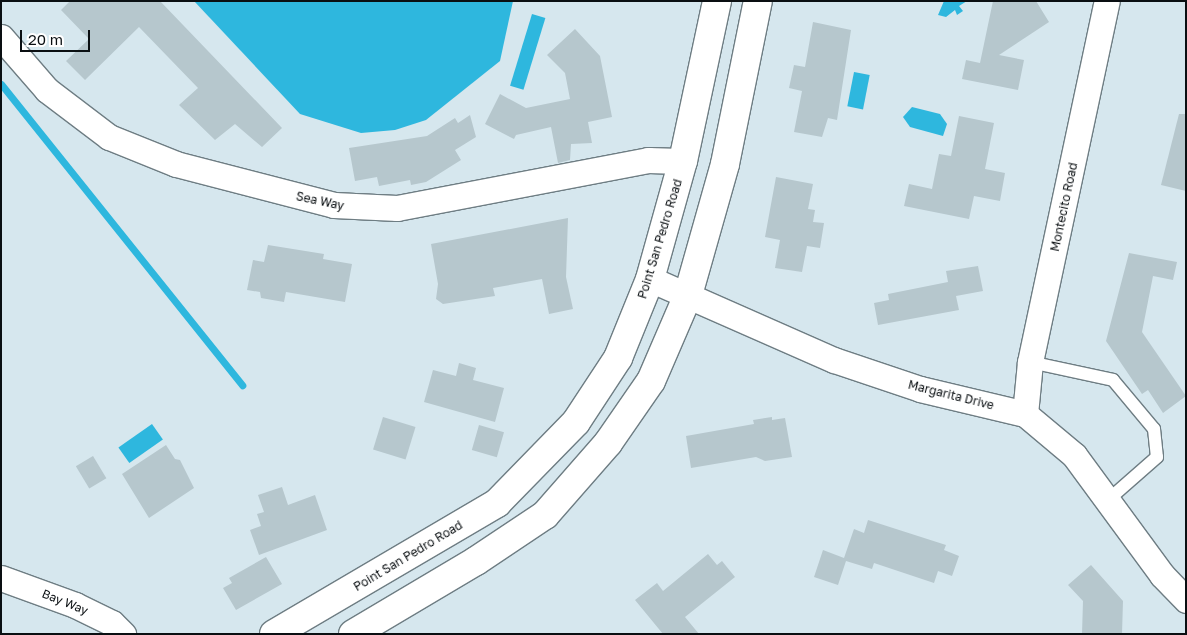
<!DOCTYPE html>
<style>
body{margin:0}
#map{position:relative;width:1187px;height:635px;overflow:hidden;background:#d6e7ee;font-family:"Golos Text",sans-serif}
div>[style]{position:absolute}
.water>*{inset:0;background:#2eb7de;transform-origin:0 0}
.stream>*{height:7px;margin:-3.5px;padding:0 3.5px;transform-origin:3.5px;border-radius:3.5px;background:#2eb7de}
.building>*{inset:0;background:#b6c7cd;transform-origin:0 0}
.roads{filter:drop-shadow(1px 0 #6e7d83) drop-shadow(-1px 0 #6e7d83) drop-shadow(0 1px #6e7d83) drop-shadow(0 -1px #6e7d83)}
.service>*{height:12px;margin:-6px;padding:0 6px;transform-origin:6px;border-radius:6px;background:#fff}
.minor>*{height:25px;margin:-12.5px;padding:0 12.5px;transform-origin:12.5px;border-radius:12.5px;background:#fff}
.secondary>*{height:28px;margin:-14px;padding:0 14px;transform-origin:14px;border-radius:14px;background:#fff}
span{translate:-50% -50%;white-space:nowrap;text-align:center;line-height:1.15;-webkit-text-stroke:5px #fff;paint-order:stroke}
.street-label{font-size:12px;color:#0a0f12}
.frame{position:absolute;inset:0;border:2px solid #0a0f12;pointer-events:none}
.scale{position:absolute;left:20px;top:30px;width:70px;height:22px;box-sizing:border-box;border:2px solid #0a0f12;border-top:0;padding-left:6px;font-size:15px;line-height:18px;white-space:nowrap;color:#0a0f12;-webkit-text-stroke:4px #fff;paint-order:stroke}
</style>
<div id="map">
<div class="water">
<i style="clip-path:polygon(194px 1px,513px 1px,500px 61px,426px 120px,395px 130px,361px 133px,300px 114px)"></i>
<i style="clip-path:polygon(944px 1px,967px 1px,959px 6px,963px 11px,957px 15px,955px 10px,946px 17px,938px 15px)"></i>
<i style="left:532px;top:14px;width:14px;height:75px;rotate:17deg"></i>
<i style="left:854px;top:72px;width:16px;height:35px;rotate:11deg"></i>
<i style="clip-path:polygon(912px 107px,940px 114px,947px 124px,943px 136px,910px 127px,903px 117px)"></i>
<i style="left:152px;top:424px;width:19px;height:41px;rotate:55deg"></i>
</div>
<div class="stream">
<i style="left:1px;top:84px;width:386px;rotate:51.3deg"></i>
</div>
<div class="building">
<i style="clip-path:polygon(70px 1px,160px 1px,282px 128px,262px 147px,235px 124px,215px 140px,179px 105px,198px 88px,139px 27px,85px 80px,66px 61px,89px 39px,61px 10px)"></i>
<i style="clip-path:polygon(993px 1px,1036px 1px,1049px 22px,999px 55px,1024px 60px,1018px 90px,962px 79px,966px 60px,980px 63px)"></i>
<i style="clip-path:polygon(813px 22px,851px 30px,837px 120px,828px 118px,822px 137px,794px 132px,802px 91px,789px 88px,794px 65px,805px 67px)"></i>
<i style="clip-path:polygon(575px 29px,600px 56px,612px 117px,588px 122px,592px 143px,571px 144px,570px 160px,558px 163px,551px 127px,516px 135px,514px 139px,485px 124px,500px 94px,526px 108px,570px 99px,565px 73px,547px 55px)"></i>
<i style="clip-path:polygon(1179px 114px,1186px 114px,1186px 191px,1161px 185px)"></i>
<i style="clip-path:polygon(470px 115px,476px 137px,455px 150px,461px 160px,426px 182px,411px 185px,410px 180px,379px 186px,377px 177px,355px 181px,349px 148px,427px 136px,455px 118px,458px 123px)"></i>
<i style="clip-path:polygon(959px 116px,994px 123px,985px 169px,1005px 173px,1000px 201px,974px 196px,969px 219px,904px 206px,909px 184px,932px 189px,939px 154px,951px 156px)"></i>
<i style="clip-path:polygon(776px 177px,813px 184px,808px 209px,815px 210px,813px 222px,824px 223px,820px 248px,807px 246px,802px 272px,775px 268px,780px 240px,765px 237px)"></i>
<i style="clip-path:polygon(568px 218px,566px 277px,573px 309px,549px 314px,542px 279px,493px 288px,495px 296px,443px 304px,436px 299px,438px 284px,431px 244px)"></i>
<i style="clip-path:polygon(268px 245px,324px 254px,323px 259px,352px 264px,345px 302px,286px 292px,284px 302px,261px 298px,260px 292px,247px 290px,253px 260px,264px 262px)"></i>
<i style="clip-path:polygon(1129px 253px,1177px 262px,1173px 280px,1153px 276px,1142px 332px,1186px 396px,1163px 413px,1148px 390px,1142px 394px,1106px 341px)"></i>
<i style="clip-path:polygon(978px 266px,983px 291px,956px 296px,959px 310px,878px 325px,874px 303px,889px 300px,888px 294px,948px 282px,946px 271px)"></i>
<i style="clip-path:polygon(459px 363px,476px 368px,473px 380px,504px 388px,495px 422px,424px 402px,433px 370px,456px 376px)"></i>
<i style="left:383px;top:417px;width:34px;height:34px;rotate:17deg"></i>
<i style="clip-path:polygon(772px 417px,772px 420px,785px 418px,792px 457px,765px 461px,756px 457px,691px 468px,686px 436px,754px 424px,753px 420px)"></i>
<i style="left:479px;top:425px;width:26px;height:26px;rotate:16deg"></i>
<i style="clip-path:polygon(166px 445px,175px 459px,180px 460px,194px 488px,149px 518px,122px 474px)"></i>
<i style="left:93px;top:456px;width:26px;height:20px;rotate:59deg"></i>
<i style="clip-path:polygon(282px 487px,288px 505px,315px 495px,327px 530px,259px 555px,250px 530px,261px 526px,257px 514px,264px 512px,258px 495px)"></i>
<i style="clip-path:polygon(868px 520px,946px 545px,944px 550px,959px 556px,952px 576px,938px 571px,934px 583px,874px 563px,872px 569px,846px 561px,838px 585px,814px 577px,823px 550px,844px 558px,854px 529px,864px 533px)"></i>
<i style="clip-path:polygon(708px 554px,717px 565px,722px 561px,735px 577px,685px 617px,699px 634px,663px 634px,635px 600px,657px 583px,663px 591px)"></i>
<i style="clip-path:polygon(266px 557px,282px 584px,236px 610px,223px 588px,232px 583px,229px 578px)"></i>
<i style="clip-path:polygon(1091px 565px,1123px 601px,1122px 634px,1082px 634px,1083px 601px,1068px 585px)"></i>
</div>
<div class="roads">
<div class="service">
<i style="left:1030px;top:362px;width:85px;rotate:12.2deg"></i>
<i style="left:1113px;top:380px;width:64px;rotate:50.1deg"></i>
<i style="left:1154px;top:429px;width:28px;rotate:84deg"></i>
<i style="left:1157px;top:457px;width:64px;rotate:138.8deg"></i>
</div>
<div class="minor">
<i style="left:1px;top:37px;width:70px;rotate:49deg"></i>
<i style="left:47px;top:90px;width:78px;rotate:37.2deg"></i>
<i style="left:109px;top:137px;width:72px;rotate:21.9deg"></i>
<i style="left:176px;top:164px;width:163px;rotate:14.5deg"></i>
<i style="left:334px;top:205px;width:63px;rotate:2.7deg"></i>
<i style="left:397px;top:208px;width:256px;rotate:-10.8deg"></i>
<i style="left:648px;top:160px;width:35px;rotate:2deg"></i>
<i style="left:650px;top:279px;width:201px;rotate:23.8deg"></i>
<i style="left:834px;top:360px;width:91px;rotate:18.6deg"></i>
<i style="left:920px;top:389px;width:108px;rotate:13.4deg"></i>
<i style="left:1025px;top:414px;width:64px;rotate:39.9deg"></i>
<i style="left:1074px;top:455px;width:149px;rotate:53.7deg"></i>
<i style="left:1162px;top:575px;width:35px;rotate:46deg"></i>
<i style="left:1025px;top:414px;width:52px;rotate:-84.5deg"></i>
<i style="left:1030px;top:362px;width:369px;rotate:-78deg"></i>
<i style="left:1px;top:578px;width:79px;rotate:20deg"></i>
<i style="left:75px;top:605px;width:41px;rotate:25.9deg"></i>
<i style="left:112px;top:623px;width:16px;rotate:45deg"></i>
</div>
<div class="secondary">
<i style="left:274px;top:634px;width:259px;rotate:-30.4deg"></i>
<i style="left:497px;top:503px;width:113px;rotate:-45.7deg"></i>
<i style="left:576px;top:422px;width:77px;rotate:-56.7deg"></i>
<i style="left:618px;top:358px;width:85px;rotate:-67.9deg"></i>
<i style="left:650px;top:279px;width:123px;rotate:-74.4deg"></i>
<i style="left:683px;top:161px;width:164px;rotate:-78deg"></i>
<i style="left:353px;top:634px;width:143px;rotate:-30.7deg"></i>
<i style="left:476px;top:561px;width:83px;rotate:-33.7deg"></i>
<i style="left:545px;top:515px;width:96px;rotate:-48.8deg"></i>
<i style="left:608px;top:443px;width:75px;rotate:-55.3deg"></i>
<i style="left:651px;top:381px;width:94px;rotate:-66.7deg"></i>
<i style="left:688px;top:295px;width:136px;rotate:-74.2deg"></i>
<i style="left:725px;top:164px;width:166px;rotate:-78.6deg"></i>
</div>
</div>
<div class="street-label">
<span style="left:320px;top:201px;rotate:12deg">Sea Way</span>
<span style="left:1064px;top:207px;rotate:-78deg">Montecito Road</span>
<span style="left:660px;top:239px;rotate:-73deg">Point San Pedro Road</span>
<span style="left:951px;top:395px;rotate:14deg">Margarita Drive</span>
<span style="left:408px;top:556px;rotate:-31deg">Point San Pedro Road</span>
<span style="left:65px;top:602px;rotate:22deg">Bay Way</span>
</div>
<div class="frame"></div>
<div class="scale">20 m</div>
</div>
